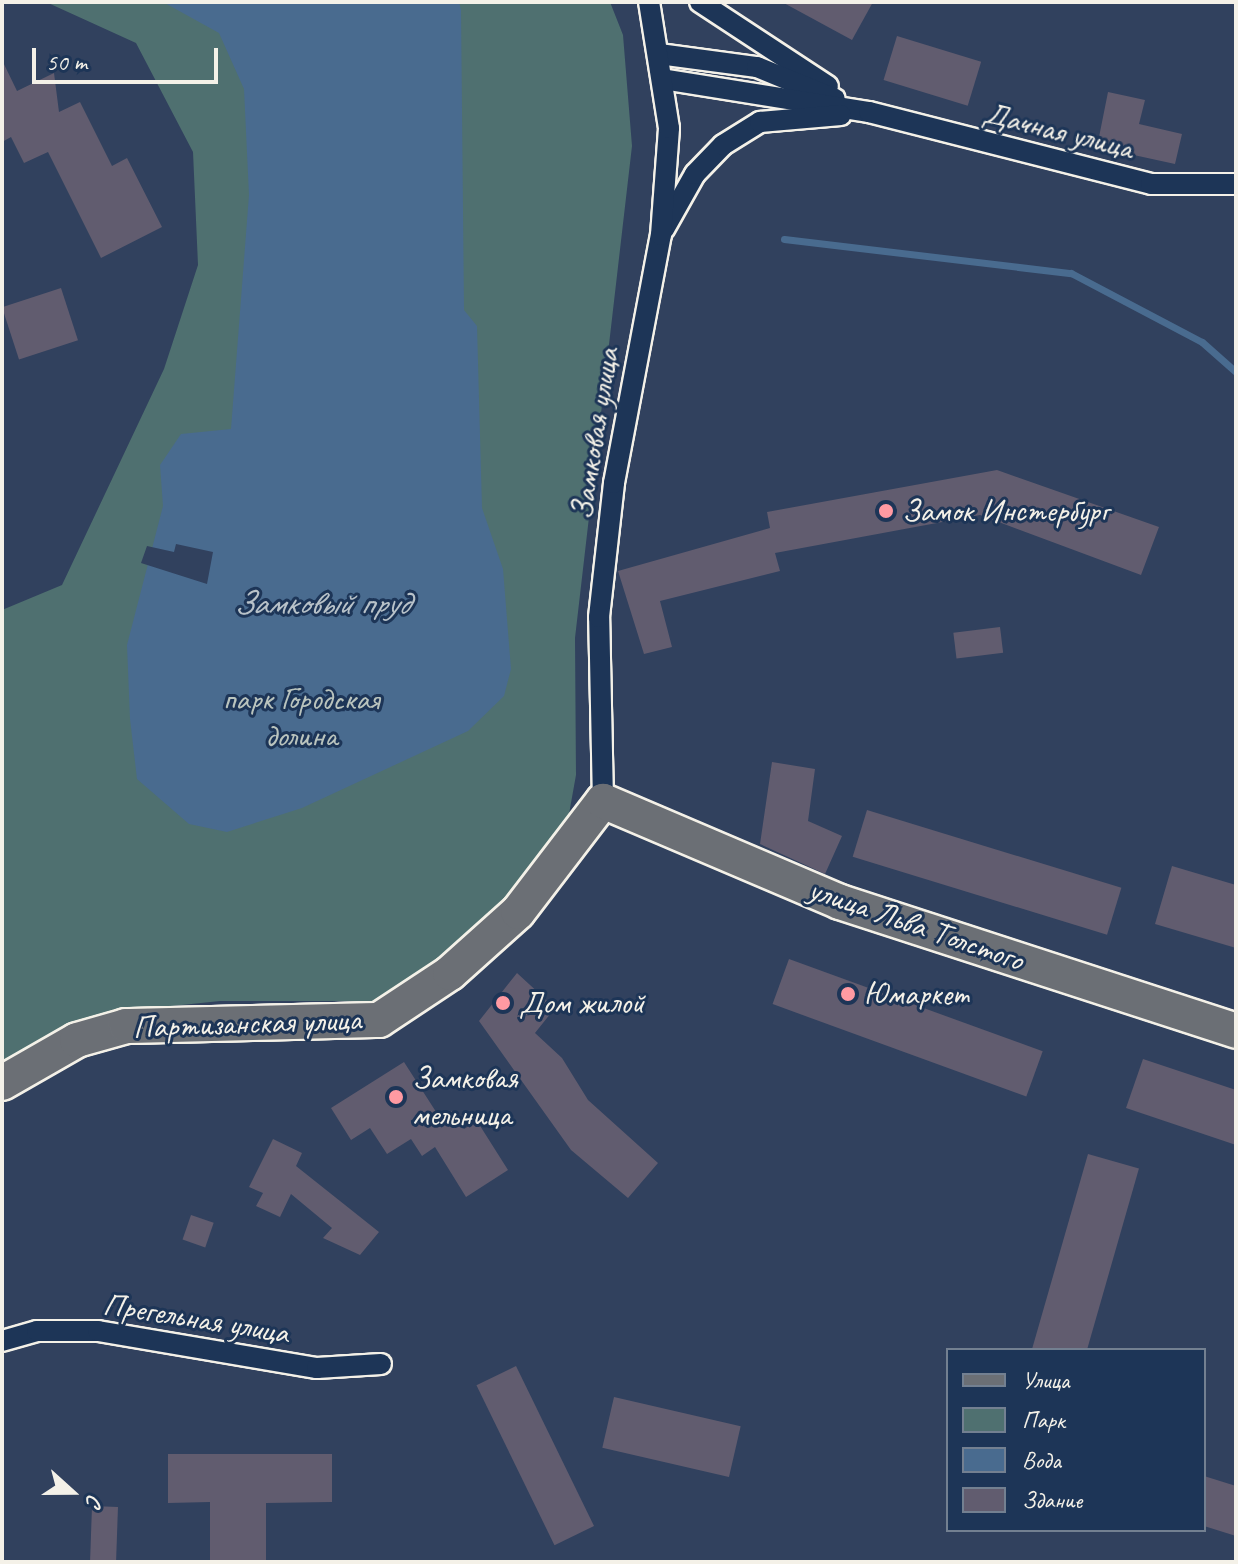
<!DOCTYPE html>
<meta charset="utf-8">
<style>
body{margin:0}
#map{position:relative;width:1238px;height:1564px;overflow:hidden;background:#31415e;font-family:Caveat,sans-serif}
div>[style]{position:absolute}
.green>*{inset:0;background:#4f7070}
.water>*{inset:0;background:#496b8f}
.pier>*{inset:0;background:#31415e}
.stream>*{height:7px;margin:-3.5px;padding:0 3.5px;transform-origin:3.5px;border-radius:3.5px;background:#496b8f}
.building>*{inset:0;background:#615c6f;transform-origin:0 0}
.roads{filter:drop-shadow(2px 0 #f4f1e8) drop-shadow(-2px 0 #f4f1e8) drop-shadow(0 2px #f4f1e8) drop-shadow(0 -2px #f4f1e8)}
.street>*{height:20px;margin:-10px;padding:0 10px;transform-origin:10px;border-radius:10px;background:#1d3557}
.primary>*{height:34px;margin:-17px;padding:0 17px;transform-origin:17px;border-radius:17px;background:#6b6f75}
.dots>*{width:22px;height:22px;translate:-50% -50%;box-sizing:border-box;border:4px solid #1d3557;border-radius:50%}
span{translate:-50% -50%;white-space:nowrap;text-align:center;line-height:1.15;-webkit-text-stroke:6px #1d3557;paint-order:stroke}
.street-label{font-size:32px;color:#f4f1e8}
.poi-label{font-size:32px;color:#f4f1e8}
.left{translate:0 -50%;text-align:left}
.park-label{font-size:32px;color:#bac4be}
.water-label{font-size:34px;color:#b8c2c9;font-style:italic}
.frame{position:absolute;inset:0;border:4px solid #f4f1e8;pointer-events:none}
.legend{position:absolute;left:946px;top:1348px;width:260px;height:184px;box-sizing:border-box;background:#1d3557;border:2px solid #738091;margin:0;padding:10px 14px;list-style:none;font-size:24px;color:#f4f1e8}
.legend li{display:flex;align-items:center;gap:16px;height:40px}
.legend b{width:40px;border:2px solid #738091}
.north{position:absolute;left:32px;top:1452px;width:80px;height:80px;-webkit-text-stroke:6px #1d3557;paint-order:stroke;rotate:111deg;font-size:22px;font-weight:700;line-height:32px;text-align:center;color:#f4f1e8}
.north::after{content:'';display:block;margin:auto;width:28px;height:36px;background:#f4f1e8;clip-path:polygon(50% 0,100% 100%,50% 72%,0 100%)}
.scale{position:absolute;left:32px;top:48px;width:186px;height:36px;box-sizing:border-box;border:4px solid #f4f1e8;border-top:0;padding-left:10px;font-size:24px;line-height:28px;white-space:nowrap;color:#f4f1e8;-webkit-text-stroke:6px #1d3557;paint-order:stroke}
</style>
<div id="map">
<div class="green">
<i style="clip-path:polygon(46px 2px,610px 2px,623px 35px,632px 146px,575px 638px,576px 775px,569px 814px,539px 868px,447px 960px,387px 1001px,220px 1001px,105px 1013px,2px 1063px,2px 610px,62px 585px,164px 369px,198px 265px,193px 152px,136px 43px)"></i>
</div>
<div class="water">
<i style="clip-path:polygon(163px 2px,459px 2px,461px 10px,464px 310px,477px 326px,482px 508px,503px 569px,511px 669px,504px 696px,468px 731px,302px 808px,227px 832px,189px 824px,137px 779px,130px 719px,127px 645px,163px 506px,160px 465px,181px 434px,231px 429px,249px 195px,244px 89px,219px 33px)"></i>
</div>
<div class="pier">
<i style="clip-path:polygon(176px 544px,213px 552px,207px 584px,141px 563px,147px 546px,174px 552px)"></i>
</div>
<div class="stream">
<i style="left:784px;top:239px;width:289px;rotate:6.8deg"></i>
<i style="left:1071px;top:273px;width:148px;rotate:27.8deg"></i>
<i style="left:1202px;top:342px;width:45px;rotate:41.4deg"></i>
</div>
<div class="building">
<i style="clip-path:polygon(782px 2px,873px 2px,852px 40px)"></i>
<i style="left:897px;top:36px;width:88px;height:46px;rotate:17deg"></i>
<i style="clip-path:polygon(2px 60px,17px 91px,54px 73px,59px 112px,80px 102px,112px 166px,127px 158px,162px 227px,101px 258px,48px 152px,24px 163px,11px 137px,2px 142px)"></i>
<i style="clip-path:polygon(1108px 92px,1145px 100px,1139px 124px,1182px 134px,1175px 164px,1097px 147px)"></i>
<i style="left:61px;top:288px;width:55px;height:62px;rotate:72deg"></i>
<i style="clip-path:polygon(997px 470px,1159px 527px,1141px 575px,980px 515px,775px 553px,780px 571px,660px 601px,672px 647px,644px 654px,618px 571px,770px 528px,767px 512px)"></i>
<i style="left:1000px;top:627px;width:26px;height:47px;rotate:83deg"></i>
<i style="clip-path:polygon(772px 762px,815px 769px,808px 821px,842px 836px,825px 874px,760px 844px)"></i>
<i style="left:867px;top:810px;width:266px;height:49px;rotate:17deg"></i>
<i style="clip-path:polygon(1172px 866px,1236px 885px,1236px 948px,1155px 924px)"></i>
<i style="left:789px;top:959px;width:270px;height:48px;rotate:20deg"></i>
<i style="clip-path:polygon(517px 973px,555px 1008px,535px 1033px,562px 1058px,588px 1100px,658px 1163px,628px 1198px,571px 1150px,479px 1021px)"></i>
<i style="clip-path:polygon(1143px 1059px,1236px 1090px,1236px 1145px,1126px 1108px)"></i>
<i style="clip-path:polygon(404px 1062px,440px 1118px,452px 1111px,464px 1129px,477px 1121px,508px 1170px,466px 1197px,435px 1147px,422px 1156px,411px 1139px,387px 1154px,370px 1128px,351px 1140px,331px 1108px)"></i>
<i style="clip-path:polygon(273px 1139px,302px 1153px,296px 1166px,379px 1232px,360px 1255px,323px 1238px,332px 1228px,291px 1194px,280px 1217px,256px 1206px,263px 1193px,249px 1187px)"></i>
<i style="left:1088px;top:1154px;width:53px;height:204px;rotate:16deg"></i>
<i style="left:191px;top:1215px;width:24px;height:26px;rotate:19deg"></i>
<i style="left:516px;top:1366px;width:178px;height:44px;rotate:64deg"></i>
<i style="left:614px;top:1397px;width:130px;height:52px;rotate:13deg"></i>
<i style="clip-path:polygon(168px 1454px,332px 1454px,332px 1502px,266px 1503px,266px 1562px,210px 1562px,210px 1502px,168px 1503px)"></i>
<i style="clip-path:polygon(1204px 1476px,1236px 1486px,1236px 1536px,1204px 1526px)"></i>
<i style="left:92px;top:1506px;width:26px;height:56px;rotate:2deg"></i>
</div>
<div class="roads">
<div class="street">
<i style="left:700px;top:2px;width:153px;rotate:33.3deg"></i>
<i style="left:659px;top:54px;width:99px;rotate:7.6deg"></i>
<i style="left:757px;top:67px;width:84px;rotate:22.3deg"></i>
<i style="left:662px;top:79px;width:210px;rotate:9.1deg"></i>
<i style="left:869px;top:112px;width:291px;rotate:14.3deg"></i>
<i style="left:1151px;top:184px;width:85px"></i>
<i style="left:664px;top:229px;width:63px;rotate:-60.6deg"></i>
<i style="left:695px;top:174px;width:40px;rotate:-46deg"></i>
<i style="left:723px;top:145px;width:44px;rotate:-31.9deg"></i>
<i style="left:760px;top:122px;width:81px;rotate:-4.9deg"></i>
<i style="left:603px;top:801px;width:184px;rotate:-91.2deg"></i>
<i style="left:599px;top:617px;width:135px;rotate:-83.6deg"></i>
<i style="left:614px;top:483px;width:252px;rotate:-79.3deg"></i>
<i style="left:661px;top:235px;width:107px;rotate:-85.7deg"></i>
<i style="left:669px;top:128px;width:128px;rotate:-99deg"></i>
<i style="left:2px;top:1341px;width:36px;rotate:-16deg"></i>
<i style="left:37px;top:1331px;width:61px"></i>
<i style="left:98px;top:1331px;width:222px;rotate:9.6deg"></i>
<i style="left:317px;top:1368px;width:64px;rotate:-3.6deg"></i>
</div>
<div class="primary">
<i style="left:2px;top:1083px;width:86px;rotate:-29.8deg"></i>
<i style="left:77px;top:1040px;width:51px;rotate:-15.9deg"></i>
<i style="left:126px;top:1026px;width:253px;rotate:-1.4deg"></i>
<i style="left:379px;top:1020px;width:85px;rotate:-33.5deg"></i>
<i style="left:450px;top:973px;width:91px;rotate:-41.9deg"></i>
<i style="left:518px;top:912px;width:140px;rotate:-52.6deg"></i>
<i style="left:603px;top:801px;width:258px;rotate:23.1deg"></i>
<i style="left:840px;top:902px;width:416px;rotate:18deg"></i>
</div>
</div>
<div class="dots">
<i style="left:886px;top:511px;background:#ff9aa2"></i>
<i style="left:848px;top:994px;background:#ff9aa2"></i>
<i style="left:503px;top:1003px;background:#ff9aa2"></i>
<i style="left:396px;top:1097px;background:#ff9aa2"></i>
</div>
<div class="street-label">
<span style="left:1058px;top:131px;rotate:14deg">Дачная улица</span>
<span style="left:595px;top:434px;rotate:-81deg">Замковая улица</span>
<span style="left:916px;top:925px;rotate:19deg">улица Льва Толстого</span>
<span style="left:247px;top:1024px;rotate:-2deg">Партизанская улица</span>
<span style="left:196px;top:1319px;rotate:9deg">Прегельная улица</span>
</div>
<div class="poi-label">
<span class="left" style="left:902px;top:511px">Замок Инстербург</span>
<span class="left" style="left:864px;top:994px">Юмаркет</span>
<span class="left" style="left:519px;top:1003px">Дом жилой</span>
<span class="left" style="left:412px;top:1097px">Замковая<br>мельница</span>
</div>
<div class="park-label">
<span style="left:301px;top:718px">парк Городская<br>долина</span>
</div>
<div class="water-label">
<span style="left:321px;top:603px">Замковый пруд</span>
</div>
<div class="frame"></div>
<ul class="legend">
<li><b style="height:10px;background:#6b6f75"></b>Улица</li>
<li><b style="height:22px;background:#4f7070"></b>Парк</li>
<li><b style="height:22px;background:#496b8f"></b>Вода</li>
<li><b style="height:22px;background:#615c6f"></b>Здание</li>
</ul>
<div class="north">С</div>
<div class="scale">50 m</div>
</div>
